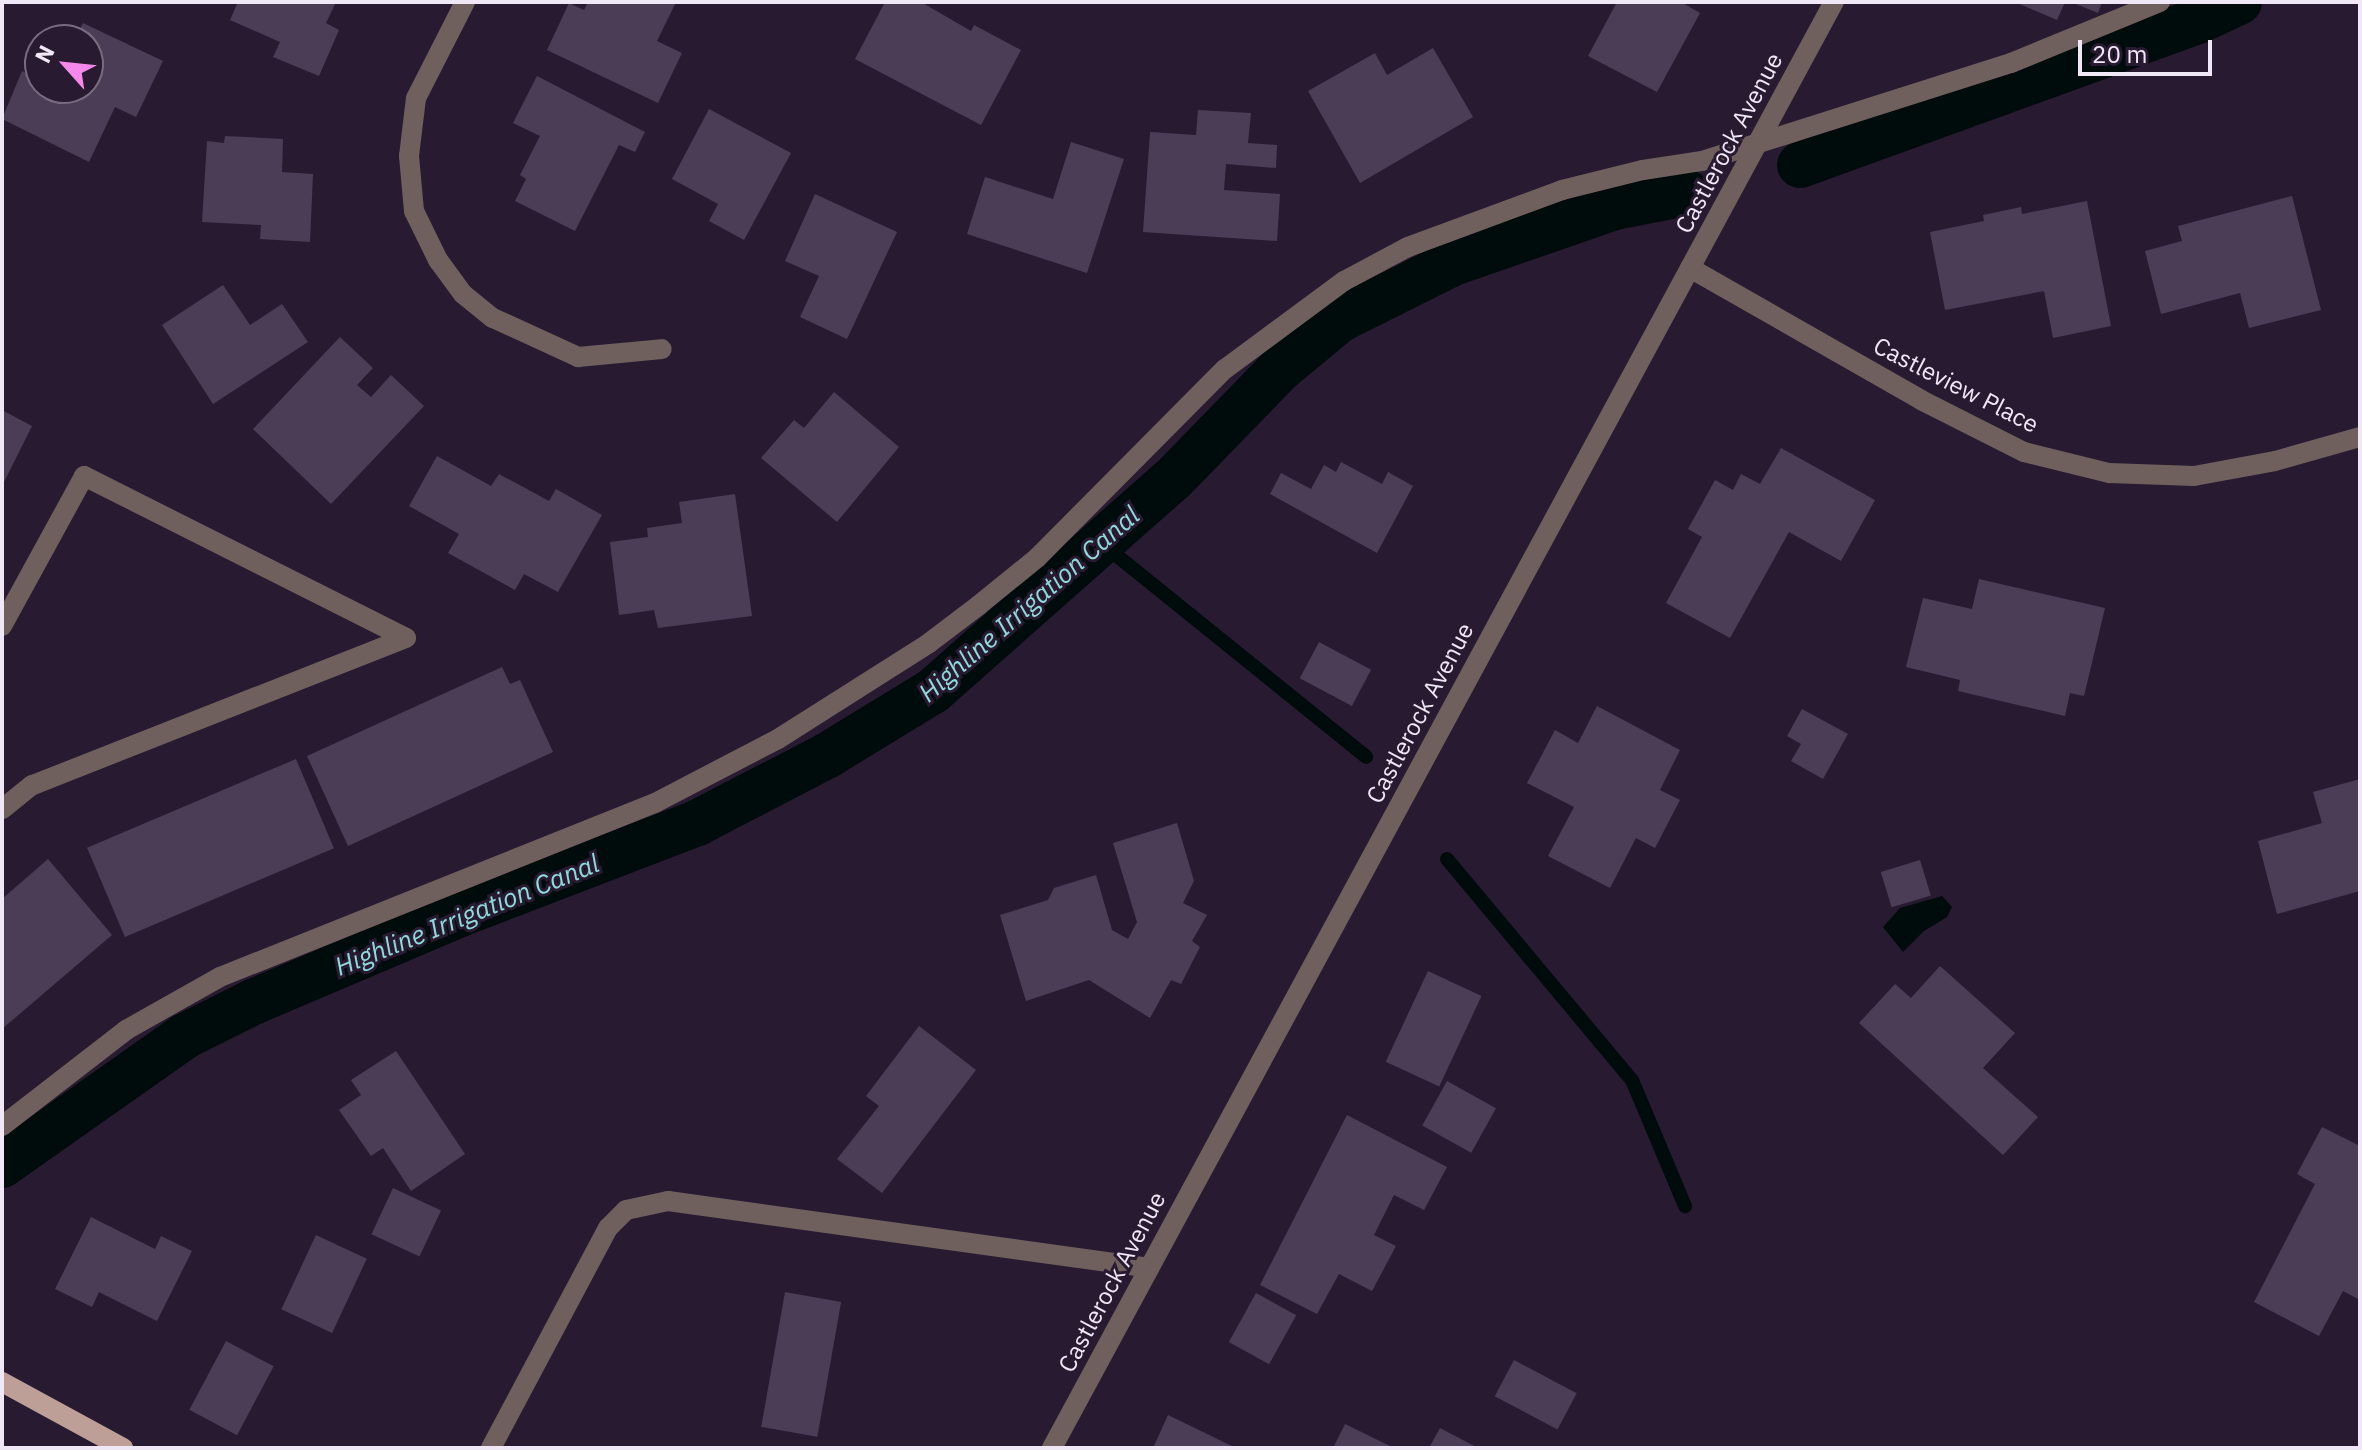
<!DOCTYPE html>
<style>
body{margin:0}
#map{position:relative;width:2362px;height:1450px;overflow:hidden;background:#281b31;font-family:"IBM Plex Sans",sans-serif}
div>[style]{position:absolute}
.water>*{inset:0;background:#000b0b}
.stream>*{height:14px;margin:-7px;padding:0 7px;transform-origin:7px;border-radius:7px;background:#000b0b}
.canal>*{height:46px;margin:-23px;padding:0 23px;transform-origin:23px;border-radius:23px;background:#000b0b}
.building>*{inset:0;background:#4b3d56;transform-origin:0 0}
.minor>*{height:20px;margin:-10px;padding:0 10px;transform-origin:10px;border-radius:10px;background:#6f605d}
.major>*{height:20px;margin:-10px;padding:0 10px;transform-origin:10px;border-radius:10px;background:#be9f98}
span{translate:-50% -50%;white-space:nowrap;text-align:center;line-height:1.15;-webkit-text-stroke:6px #281b31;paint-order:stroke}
.street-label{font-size:24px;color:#f0e7f7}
.water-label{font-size:26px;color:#8fdbdb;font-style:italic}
.frame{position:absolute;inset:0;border:4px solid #f0e7f7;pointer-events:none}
.north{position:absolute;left:24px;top:24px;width:80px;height:80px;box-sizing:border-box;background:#281b31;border:2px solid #786d80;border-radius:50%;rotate:297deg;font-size:22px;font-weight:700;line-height:32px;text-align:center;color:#f0e7f7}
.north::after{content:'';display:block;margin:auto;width:28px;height:36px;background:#f788eb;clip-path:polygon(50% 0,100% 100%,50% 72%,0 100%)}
.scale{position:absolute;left:2078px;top:40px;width:134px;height:36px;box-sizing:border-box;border:4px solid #f0e7f7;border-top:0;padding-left:10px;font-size:24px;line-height:28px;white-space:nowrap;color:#f0e7f7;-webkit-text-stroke:6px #281b31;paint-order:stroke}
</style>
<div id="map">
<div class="water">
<i style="clip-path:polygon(1942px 896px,1952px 907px,1947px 917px,1924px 931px,1903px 952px,1883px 927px,1900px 908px)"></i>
</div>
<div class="stream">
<i style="left:1100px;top:542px;width:342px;rotate:38.9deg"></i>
<i style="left:1447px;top:859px;width:288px;rotate:50.1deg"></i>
<i style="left:1632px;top:1080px;width:137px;rotate:67.2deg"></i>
</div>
<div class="canal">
<i style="left:1800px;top:165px;width:425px;rotate:-19.9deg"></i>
<i style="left:2200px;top:20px;width:43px;rotate:-24.8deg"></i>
<i style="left:2px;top:1165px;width:224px;rotate:-35.2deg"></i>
<i style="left:185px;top:1036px;width:76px;rotate:-26.6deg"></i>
<i style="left:253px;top:1002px;width:225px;rotate:-23deg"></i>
<i style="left:460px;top:914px;width:254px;rotate:-21deg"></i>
<i style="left:697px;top:823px;width:148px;rotate:-27.4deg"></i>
<i style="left:828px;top:755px;width:123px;rotate:-31.4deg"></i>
<i style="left:933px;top:691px;width:320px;rotate:-41.5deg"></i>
<i style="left:1173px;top:479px;width:153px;rotate:-45.8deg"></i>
<i style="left:1280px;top:369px;width:77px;rotate:-39.7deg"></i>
<i style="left:1339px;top:320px;width:127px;rotate:-26.6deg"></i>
<i style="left:1453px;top:263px;width:171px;rotate:-19.1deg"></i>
<i style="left:1615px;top:207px;width:74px;rotate:-10.9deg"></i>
</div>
<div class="building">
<i style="clip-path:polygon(238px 2px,336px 2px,326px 23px,339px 30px,319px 76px,273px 57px,280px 42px,230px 20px)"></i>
<i style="clip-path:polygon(588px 2px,676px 2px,657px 41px,682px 53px,658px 103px,547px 50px,569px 3px,584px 10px)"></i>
<i style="clip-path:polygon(885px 2px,921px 2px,971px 31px,974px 25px,1021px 50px,981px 125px,855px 59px)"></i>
<i style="clip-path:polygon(1617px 2px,1681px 2px,1700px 13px,1657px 92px,1588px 56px)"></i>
<i style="clip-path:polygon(2015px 2px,2065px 2px,2057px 20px)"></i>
<i style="clip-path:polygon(2071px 2px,2102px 2px,2098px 13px)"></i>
<i style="clip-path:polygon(83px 23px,163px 61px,136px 117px,115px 107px,89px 162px,2px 119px,22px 71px,40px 80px,40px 88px,88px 88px,88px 40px,75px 40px)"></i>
<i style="clip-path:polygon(1433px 48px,1473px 117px,1360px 183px,1308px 91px,1375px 53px,1387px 75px)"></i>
<i style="clip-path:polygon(537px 76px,645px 132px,635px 152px,619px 145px,575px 231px,515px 201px,526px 179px,520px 175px,540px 136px,513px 123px)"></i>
<i style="clip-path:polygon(709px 109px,791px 153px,744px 240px,709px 221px,718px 204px,672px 179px)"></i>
<i style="clip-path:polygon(1198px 110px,1251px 113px,1248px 143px,1277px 145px,1276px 168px,1226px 164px,1224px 190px,1280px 194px,1277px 241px,1143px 232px,1150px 132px,1196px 135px)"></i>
<i style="clip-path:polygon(225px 136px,283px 139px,282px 172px,313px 174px,310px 242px,260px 239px,261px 225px,202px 222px,207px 141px,224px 143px)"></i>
<i style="clip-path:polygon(1071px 142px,1124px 159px,1087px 273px,967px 234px,985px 177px,1053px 199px)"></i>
<i style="clip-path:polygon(815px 194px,897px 232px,847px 339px,800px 317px,819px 276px,785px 261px)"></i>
<i style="clip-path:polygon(2292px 196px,2321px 310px,2249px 328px,2240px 293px,2161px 314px,2145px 251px,2182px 241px,2178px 226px)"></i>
<i style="clip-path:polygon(2087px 201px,2111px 326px,2053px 338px,2044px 291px,1945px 310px,1930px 232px,1984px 221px,1983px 215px,2021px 207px,2022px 214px)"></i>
<i style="clip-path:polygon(223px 285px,250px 325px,282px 304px,308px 342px,213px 404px,162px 325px)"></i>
<i style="clip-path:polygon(340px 337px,373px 368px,357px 385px,371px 397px,391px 375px,424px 406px,331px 504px,253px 429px)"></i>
<i style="clip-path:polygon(834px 392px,899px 447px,837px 522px,761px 458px,794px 420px,804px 428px)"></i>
<i style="clip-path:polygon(2px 410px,32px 426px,2px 486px)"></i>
<i style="clip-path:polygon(1781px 448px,1875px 500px,1841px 561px,1789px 532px,1730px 638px,1666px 603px,1702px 537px,1688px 529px,1715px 480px,1733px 490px,1741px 474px,1760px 484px)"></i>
<i style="clip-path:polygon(437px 456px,491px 486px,499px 474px,549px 501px,556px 489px,602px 515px,558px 592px,524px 574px,515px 590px,448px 553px,459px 534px,409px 506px)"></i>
<i style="clip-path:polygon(1341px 462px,1382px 484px,1388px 472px,1413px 486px,1377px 553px,1270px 494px,1281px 473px,1311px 489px,1324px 465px,1336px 472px)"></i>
<i style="clip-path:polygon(735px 494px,752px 616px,658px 628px,654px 610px,619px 615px,610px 542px,648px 537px,647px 528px,682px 523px,679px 502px)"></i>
<i style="clip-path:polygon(1979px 579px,2105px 608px,2084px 696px,2070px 693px,2065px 716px,1958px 691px,1960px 680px,1906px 667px,1923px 598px,1972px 609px)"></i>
<i style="left:1319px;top:642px;width:59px;height:41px;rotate:28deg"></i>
<i style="clip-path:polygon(502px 667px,510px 684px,520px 680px,553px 752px,348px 846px,307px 756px)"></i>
<i style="clip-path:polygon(1597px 706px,1680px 750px,1660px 790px,1680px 800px,1655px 848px,1636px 838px,1610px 888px,1548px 856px,1574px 807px,1527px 783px,1555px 730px,1578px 743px)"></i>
<i style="clip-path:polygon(1802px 709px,1848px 734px,1823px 779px,1791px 761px,1801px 744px,1787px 736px)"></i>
<i style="left:296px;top:759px;width:97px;height:227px;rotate:67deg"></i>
<i style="clip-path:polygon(2360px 779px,2360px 891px,2277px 914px,2258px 841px,2322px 823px,2313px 792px)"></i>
<i style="clip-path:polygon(1177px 823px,1194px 881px,1183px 903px,1207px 915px,1192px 941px,1200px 947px,1181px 984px,1171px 980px,1150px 1018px,1089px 980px,1026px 1001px,1000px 915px,1048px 900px,1054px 888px,1096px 875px,1112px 930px,1128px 939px,1137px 922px,1113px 843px)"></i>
<i style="clip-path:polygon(48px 859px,112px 935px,2px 1029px,2px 899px)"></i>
<i style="left:1920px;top:860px;width:37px;height:41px;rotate:73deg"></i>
<i style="clip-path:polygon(1940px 966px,2015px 1033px,1983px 1068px,2038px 1117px,2003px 1155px,1859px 1023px,1895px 984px,1911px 998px)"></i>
<i style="left:1428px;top:971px;width:59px;height:100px;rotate:25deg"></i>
<i style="clip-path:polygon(919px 1026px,976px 1070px,882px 1193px,837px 1159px,879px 1106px,866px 1096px)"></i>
<i style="clip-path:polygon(396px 1051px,465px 1154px,411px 1191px,383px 1148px,371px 1156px,339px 1110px,361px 1095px,351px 1080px)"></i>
<i style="left:1447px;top:1081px;width:56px;height:51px;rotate:29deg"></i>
<i style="clip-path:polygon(1347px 1115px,1447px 1167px,1424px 1210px,1394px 1195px,1374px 1235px,1396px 1246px,1372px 1291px,1339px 1274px,1317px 1314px,1260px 1285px)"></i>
<i style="clip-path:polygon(2322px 1127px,2360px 1146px,2360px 1300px,2343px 1291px,2319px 1336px,2254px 1302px,2315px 1184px,2297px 1174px)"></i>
<i style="left:393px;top:1188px;width:53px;height:51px;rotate:25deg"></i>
<i style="clip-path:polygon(91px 1217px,155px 1249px,161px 1236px,192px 1251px,157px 1321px,99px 1292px,92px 1307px,55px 1289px)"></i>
<i style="left:316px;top:1235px;width:56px;height:82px;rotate:25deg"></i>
<i style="left:785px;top:1292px;width:57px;height:137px;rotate:10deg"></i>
<i style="left:1256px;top:1293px;width:46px;height:56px;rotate:29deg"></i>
<i style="left:226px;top:1341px;width:54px;height:78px;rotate:28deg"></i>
<i style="left:1514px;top:1360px;width:71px;height:41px;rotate:28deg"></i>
<i style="clip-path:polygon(1168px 1415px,1236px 1448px,1153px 1448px)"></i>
<i style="clip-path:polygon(1345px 1424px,1394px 1448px,1333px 1448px)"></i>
<i style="clip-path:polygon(1440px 1428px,1478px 1448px,1429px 1448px)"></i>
</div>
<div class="minor">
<i style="left:465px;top:2px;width:108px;rotate:117deg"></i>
<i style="left:416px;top:98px;width:58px;rotate:96.9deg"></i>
<i style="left:409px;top:156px;width:55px;rotate:84.8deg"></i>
<i style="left:414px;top:211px;width:55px;rotate:63.9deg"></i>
<i style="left:438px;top:260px;width:42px;rotate:53.7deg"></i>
<i style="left:463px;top:294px;width:38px;rotate:39deg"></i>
<i style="left:493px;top:318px;width:94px;rotate:24.6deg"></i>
<i style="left:578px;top:357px;width:84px;rotate:-5.4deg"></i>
<i style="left:1690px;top:268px;width:266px;rotate:29.7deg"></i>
<i style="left:1921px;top:400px;width:115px;rotate:26.8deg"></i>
<i style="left:2024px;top:452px;width:88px;rotate:13.9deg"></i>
<i style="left:2109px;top:473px;width:85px;rotate:2deg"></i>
<i style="left:2194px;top:476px;width:82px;rotate:-10.5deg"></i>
<i style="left:2275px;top:461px;width:88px;rotate:-15.8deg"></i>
<i style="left:2px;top:626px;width:171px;rotate:-61.3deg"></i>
<i style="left:84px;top:476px;width:360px;rotate:26.7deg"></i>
<i style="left:406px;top:638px;width:402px;rotate:158.5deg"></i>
<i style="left:32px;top:785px;width:38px;rotate:141deg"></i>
<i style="left:2px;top:1126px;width:157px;rotate:-37.7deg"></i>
<i style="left:126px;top:1030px;width:108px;rotate:-29.4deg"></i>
<i style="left:220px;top:977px;width:469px;rotate:-21.8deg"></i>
<i style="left:655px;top:803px;width:139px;rotate:-27.5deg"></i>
<i style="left:778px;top:739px;width:179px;rotate:-32.4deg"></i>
<i style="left:929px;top:643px;width:63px;rotate:-37.2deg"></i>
<i style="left:979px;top:605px;width:75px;rotate:-39deg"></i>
<i style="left:1037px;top:558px;width:267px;rotate:-45.2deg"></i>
<i style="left:1225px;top:369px;width:148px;rotate:-36.5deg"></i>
<i style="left:1344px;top:281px;width:72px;rotate:-28deg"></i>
<i style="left:1408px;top:247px;width:164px;rotate:-20.3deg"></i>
<i style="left:1562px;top:190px;width:83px;rotate:-13.9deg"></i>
<i style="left:1643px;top:170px;width:60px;rotate:-8.7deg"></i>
<i style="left:1702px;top:161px;width:324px;rotate:-17.6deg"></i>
<i style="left:2011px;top:63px;width:161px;rotate:-22.3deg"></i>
<i style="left:491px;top:1448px;width:249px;rotate:-62deg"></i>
<i style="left:608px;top:1228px;width:25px;rotate:-45deg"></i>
<i style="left:626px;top:1210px;width:43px;rotate:-12.1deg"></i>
<i style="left:668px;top:1201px;width:486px;rotate:7.9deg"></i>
<i style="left:1052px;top:1448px;width:1644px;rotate:-61.6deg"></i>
</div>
<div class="major">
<i style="left:2px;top:1382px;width:138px;rotate:28.6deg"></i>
</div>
<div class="street-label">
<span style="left:1729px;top:143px;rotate:-62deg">Castlerock Avenue</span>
<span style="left:1956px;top:385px;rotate:27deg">Castleview Place</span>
<span style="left:1420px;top:713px;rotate:-62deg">Castlerock Avenue</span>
<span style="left:1112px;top:1282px;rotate:-62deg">Castlerock Avenue</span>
</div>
<div class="water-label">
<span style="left:1029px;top:604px;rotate:-41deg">Highline Irrigation Canal</span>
<span style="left:467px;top:915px;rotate:-22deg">Highline Irrigation Canal</span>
</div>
<div class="frame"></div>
<div class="north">N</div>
<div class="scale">20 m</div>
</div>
